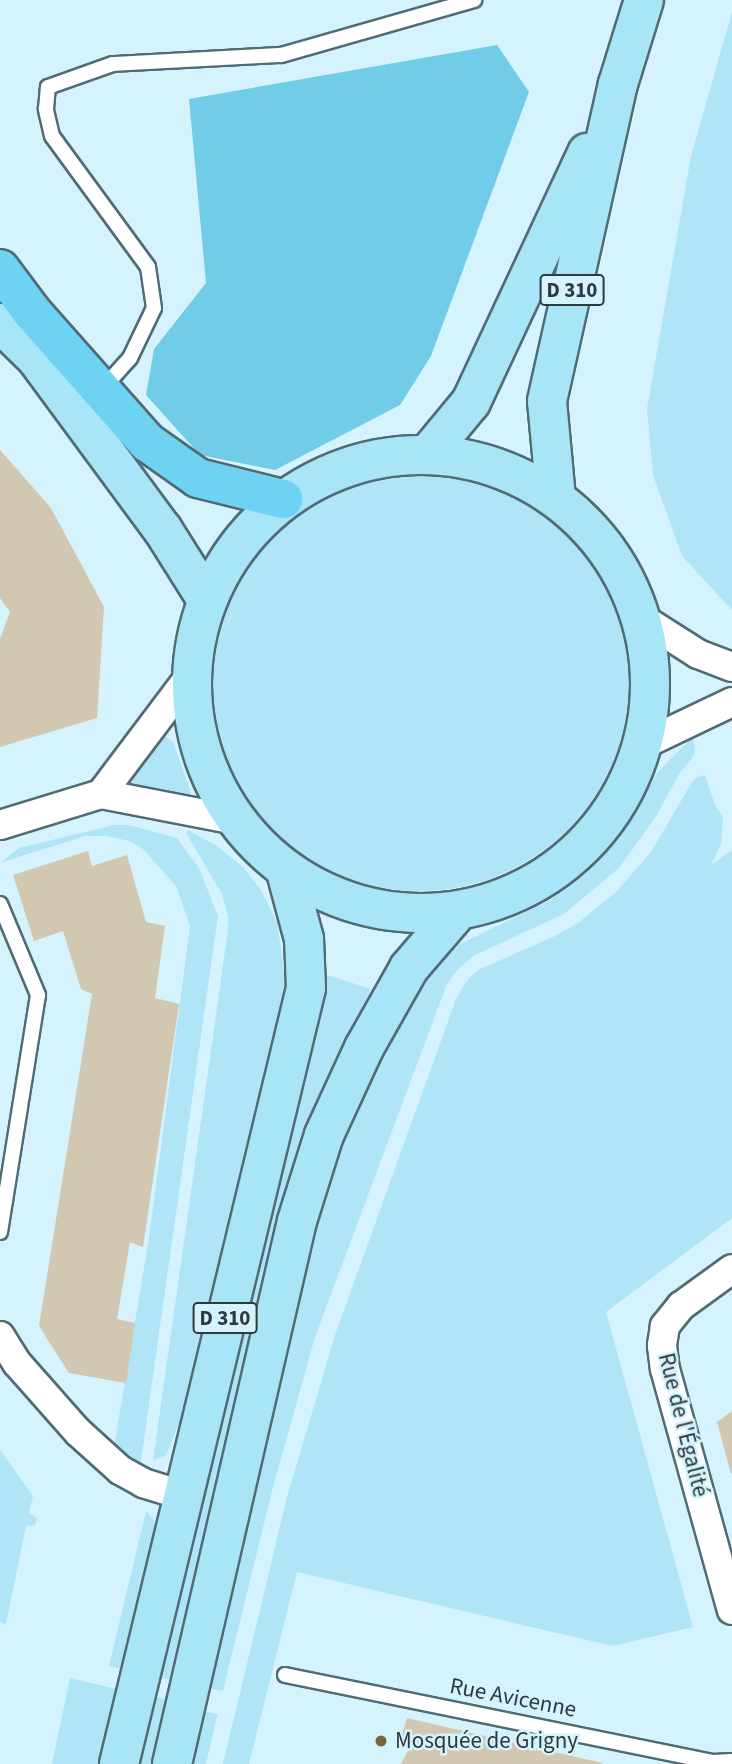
<!DOCTYPE html>
<meta charset="utf-8">
<style>
body{margin:0}
#map{position:relative;width:732px;height:1764px;overflow:hidden;background:#d5f3fd;font-family:"Source Sans 3",sans-serif}
div>[style]{position:absolute}
.green>*{inset:0;background:#afe5f7;transform-origin:0 0}
.round{border-radius:50%}
.forest>*{inset:0;background:#71cce8}
.building>*{inset:0;background:#d2c7b0}
.roads{filter:drop-shadow(2px 0 #516b74) drop-shadow(-2px 0 #516b74) drop-shadow(0 2px #516b74) drop-shadow(0 -2px #516b74)}
.service>*{height:14px;margin:-7px;padding:0 7px;transform-origin:7px;border-radius:7px;background:#fff}
.minor>*{height:28px;margin:-14px;padding:0 14px;transform-origin:14px;border-radius:14px;background:#fff}
.primary>*{height:38px;margin:-19px;padding:0 19px;transform-origin:19px;border-radius:19px;background:#a8e5f7}
.primary>.ring{margin:-19px;padding:0;box-sizing:content-box;background:none;border:38px solid #a8e5f7;border-radius:50%}
.motorway>*{height:38px;margin:-19px;padding:0 19px;transform-origin:19px;border-radius:19px;background:#6ed3f2}
.dots>*{width:19px;height:19px;translate:-50% -50%;box-sizing:border-box;border:4px solid #d5f3fd;border-radius:50%}
span{translate:-50% -50%;white-space:nowrap;text-align:center;line-height:1.15;-webkit-text-stroke:5px #d5f3fd;paint-order:stroke}
.shield-label span{padding:2px 5px;background:#d5f3fd;border:2px solid;border-radius:5px;-webkit-text-stroke-width:0}
.shield-label{font-size:21px;color:#2d393d;font-weight:700}
.street-label{font-size:23px;color:#2d393d}
.poi-label{font-size:23px;color:#2d393d}
.left{translate:0 -50%;text-align:left}
</style>
<div id="map">
<div class="green">
<i style="clip-path:polygon(732px 12px,732px 610px,682px 556px,653px 475px,647px 409px,691px 156px)"></i>
<i class="round" style="left:209px;top:471px;width:420px;height:420px"></i>
<i style="clip-path:polygon(164px 735px,173px 742px,191px 793px,189px 798px,126px 786px,125px 777px)"></i>
<i style="clip-path:polygon(693px 736px,695px 751px,692px 758px,679px 774px,657px 815px,620px 867px,564px 914px,475px 955px,459px 968px,447px 984px,315px 1337px,272px 1491px,223px 1691px,205px 1687px,303px 1257px,352px 1117px,380px 1056px,421px 983px,433px 969px,460px 944px,549px 901px,586px 874px,625px 829px,657px 773px)"></i>
<i style="clip-path:polygon(705px 775px,715px 805px,723px 817px,721px 844px,712px 864px,732px 850px,732px 1218px,606px 1312px,693px 1627px,613px 1646px,297px 1572px,249px 1764px,223px 1764px,287px 1497px,335px 1335px,456px 999px,466px 982px,478px 970px,553px 937px,578px 923px,617px 891px,651px 852px,692px 782px,697px 777px)"></i>
<i style="clip-path:polygon(114px 825px,129px 825px,177px 838px,199px 868px,218px 916px,140px 1468px,124px 1458px,114px 1447px,149px 1238px,190px 926px,176px 886px,143px 849px,129px 841px,106px 836px,85px 836px,0 863px,19px 848px)"></i>
<i style="clip-path:polygon(188px 830px,217px 846px,243px 867px,261px 890px,277px 922px,285px 976px,283px 994px,191px 1394px,166px 1455px,153px 1461px,228px 930px,228px 916px,222px 894px,186px 833px)"></i>
<i style="clip-path:polygon(327px 975px,371px 989px,318px 1101px,275px 1242px,173px 1680px,158px 1677px,296px 1089px,325px 993px)"></i>
<i style="clip-path:polygon(0 1450px,33px 1496px,29px 1513px,37px 1518px,35px 1525px,26px 1526px,6px 1624px,0 1622px)"></i>
<i style="clip-path:polygon(146px 1511px,159px 1526px,126px 1670px,109px 1666px)"></i>
<i style="clip-path:polygon(70px 1678px,121px 1690px,104px 1764px,52px 1764px)"></i>
<i style="left:152px;top:1696px;width:17px;height:70px;rotate:13deg"></i>
<i style="left:200px;top:1710px;width:18px;height:55px;rotate:13deg"></i>
</div>
<div class="forest">
<i style="clip-path:polygon(497px 45px,529px 92px,431px 356px,400px 405px,275px 470px,200px 455px,146px 395px,154px 349px,206px 283px,189px 99px)"></i>
</div>
<div class="building">
<i style="clip-path:polygon(0 450px,51px 508px,104px 607px,97px 718px,0 747px,0 639px,10px 612px,0 598px)"></i>
<i style="clip-path:polygon(88px 851px,92px 866px,127px 855px,146px 922px,165px 926px,155px 998px,179px 1004px,143px 1247px,130px 1242px,117px 1319px,135px 1323px,126px 1383px,69px 1373px,39px 1326px,92px 994px,81px 989px,63px 931px,34px 941px,13px 875px)"></i>
<i style="clip-path:polygon(732px 1411px,732px 1473px,731px 1474px,717px 1422px)"></i>
<i style="clip-path:polygon(407px 1718px,602px 1763px,602px 1764px,401px 1764px,409px 1749px,399px 1743px)"></i>
</div>
<div class="roads">
<div class="service">
<i style="left:103px;top:388px;width:40px;rotate:-48deg"></i>
<i style="left:130px;top:358px;width:55px;rotate:-64.4deg"></i>
<i style="left:154px;top:308px;width:41px;rotate:-98.3deg"></i>
<i style="left:148px;top:267px;width:162px;rotate:-126.2deg"></i>
<i style="left:52px;top:136px;width:28px;rotate:-103deg"></i>
<i style="left:46px;top:109px;width:22px;rotate:-85deg"></i>
<i style="left:48px;top:87px;width:69px;rotate:-19.5deg"></i>
<i style="left:113px;top:64px;width:168px;rotate:-3.1deg"></i>
<i style="left:281px;top:55px;width:201px;rotate:-15.9deg"></i>
<i style="left:0;top:904px;width:99px;rotate:67.3deg"></i>
<i style="left:38px;top:995px;width:240px;rotate:99.1deg"></i>
<i style="left:285px;top:1675px;width:437px;rotate:11.5deg"></i>
<i style="left:713px;top:1762px;width:19px;rotate:-3deg"></i>
</div>
<div class="minor">
<i style="left:640px;top:617px;width:69px;rotate:32.5deg"></i>
<i style="left:698px;top:654px;width:36px;rotate:21deg"></i>
<i style="left:642px;top:745px;width:100px;rotate:-25.5deg"></i>
<i style="left:101px;top:794px;width:148px;rotate:-53deg"></i>
<i style="left:0;top:825px;width:106px;rotate:-17.1deg"></i>
<i style="left:101px;top:794px;width:137px;rotate:10.9deg"></i>
<i style="left:732px;top:1269px;width:63px;rotate:144deg"></i>
<i style="left:681px;top:1306px;width:26px;rotate:129deg"></i>
<i style="left:665px;top:1326px;width:20px;rotate:99deg"></i>
<i style="left:662px;top:1346px;width:23px;rotate:83deg"></i>
<i style="left:665px;top:1369px;width:250px;rotate:74.5deg"></i>
<i style="left:0;top:1336px;width:32px;rotate:58deg"></i>
<i style="left:17px;top:1363px;width:92px;rotate:48.5deg"></i>
<i style="left:78px;top:1432px;width:57px;rotate:42.1deg"></i>
<i style="left:120px;top:1470px;width:26px;rotate:29deg"></i>
<i style="left:143px;top:1483px;width:41px;rotate:17.1deg"></i>
</div>
<div class="primary">
<i style="left:0;top:323px;width:50px;rotate:44.2deg"></i>
<i style="left:36px;top:358px;width:214px;rotate:53.6deg"></i>
<i style="left:163px;top:530px;width:83px;rotate:57.8deg"></i>
<i style="left:428px;top:454px;width:67px;rotate:-50.4deg"></i>
<i style="left:471px;top:402px;width:275px;rotate:-65deg"></i>
<i class="ring" style="left:192px;top:455px;width:420px;height:420px"></i>
<i style="left:556px;top:498px;width:97px;rotate:-95.3deg"></i>
<i style="left:547px;top:401px;width:325px;rotate:-77.4deg"></i>
<i style="left:618px;top:84px;width:88px;rotate:-72.8deg"></i>
<i style="left:119px;top:1764px;width:798px;rotate:-76.45deg"></i>
<i style="left:306px;top:988px;width:49px;rotate:-92.3deg"></i>
<i style="left:304px;top:939px;width:69px;rotate:-105deg"></i>
<i style="left:172px;top:1764px;width:557px;rotate:-77.04deg"></i>
<i style="left:297px;top:1221px;width:90px;rotate:-72.6deg"></i>
<i style="left:324px;top:1135px;width:96px;rotate:-65.3deg"></i>
<i style="left:364px;top:1048px;width:92px;rotate:-60.6deg"></i>
<i style="left:409px;top:968px;width:75px;rotate:-49.3deg"></i>
</div>
<div class="motorway">
<i style="left:0;top:269px;width:54px;rotate:53.3deg"></i>
<i style="left:32px;top:312px;width:174px;rotate:48.5deg"></i>
<i style="left:147px;top:442px;width:62px;rotate:35.2deg"></i>
<i style="left:198px;top:478px;width:88px;rotate:13.9deg"></i>
</div>
</div>
<div class="dots">
<i style="left:381px;top:1741px;background:#7c6636"></i>
</div>
<div class="shield-label">
<span style="left:572px;top:290px">D 310</span>
<span style="left:225px;top:1318px">D 310</span>
</div>
<div class="street-label">
<span style="left:683px;top:1425px;rotate:76deg">Rue de l'Égalité</span>
<span style="left:513px;top:1698px;rotate:11deg">Rue Avicenne</span>
</div>
<div class="poi-label">
<span class="left" style="left:395px;top:1741px">Mosquée de Grigny</span>
</div>
</div>
